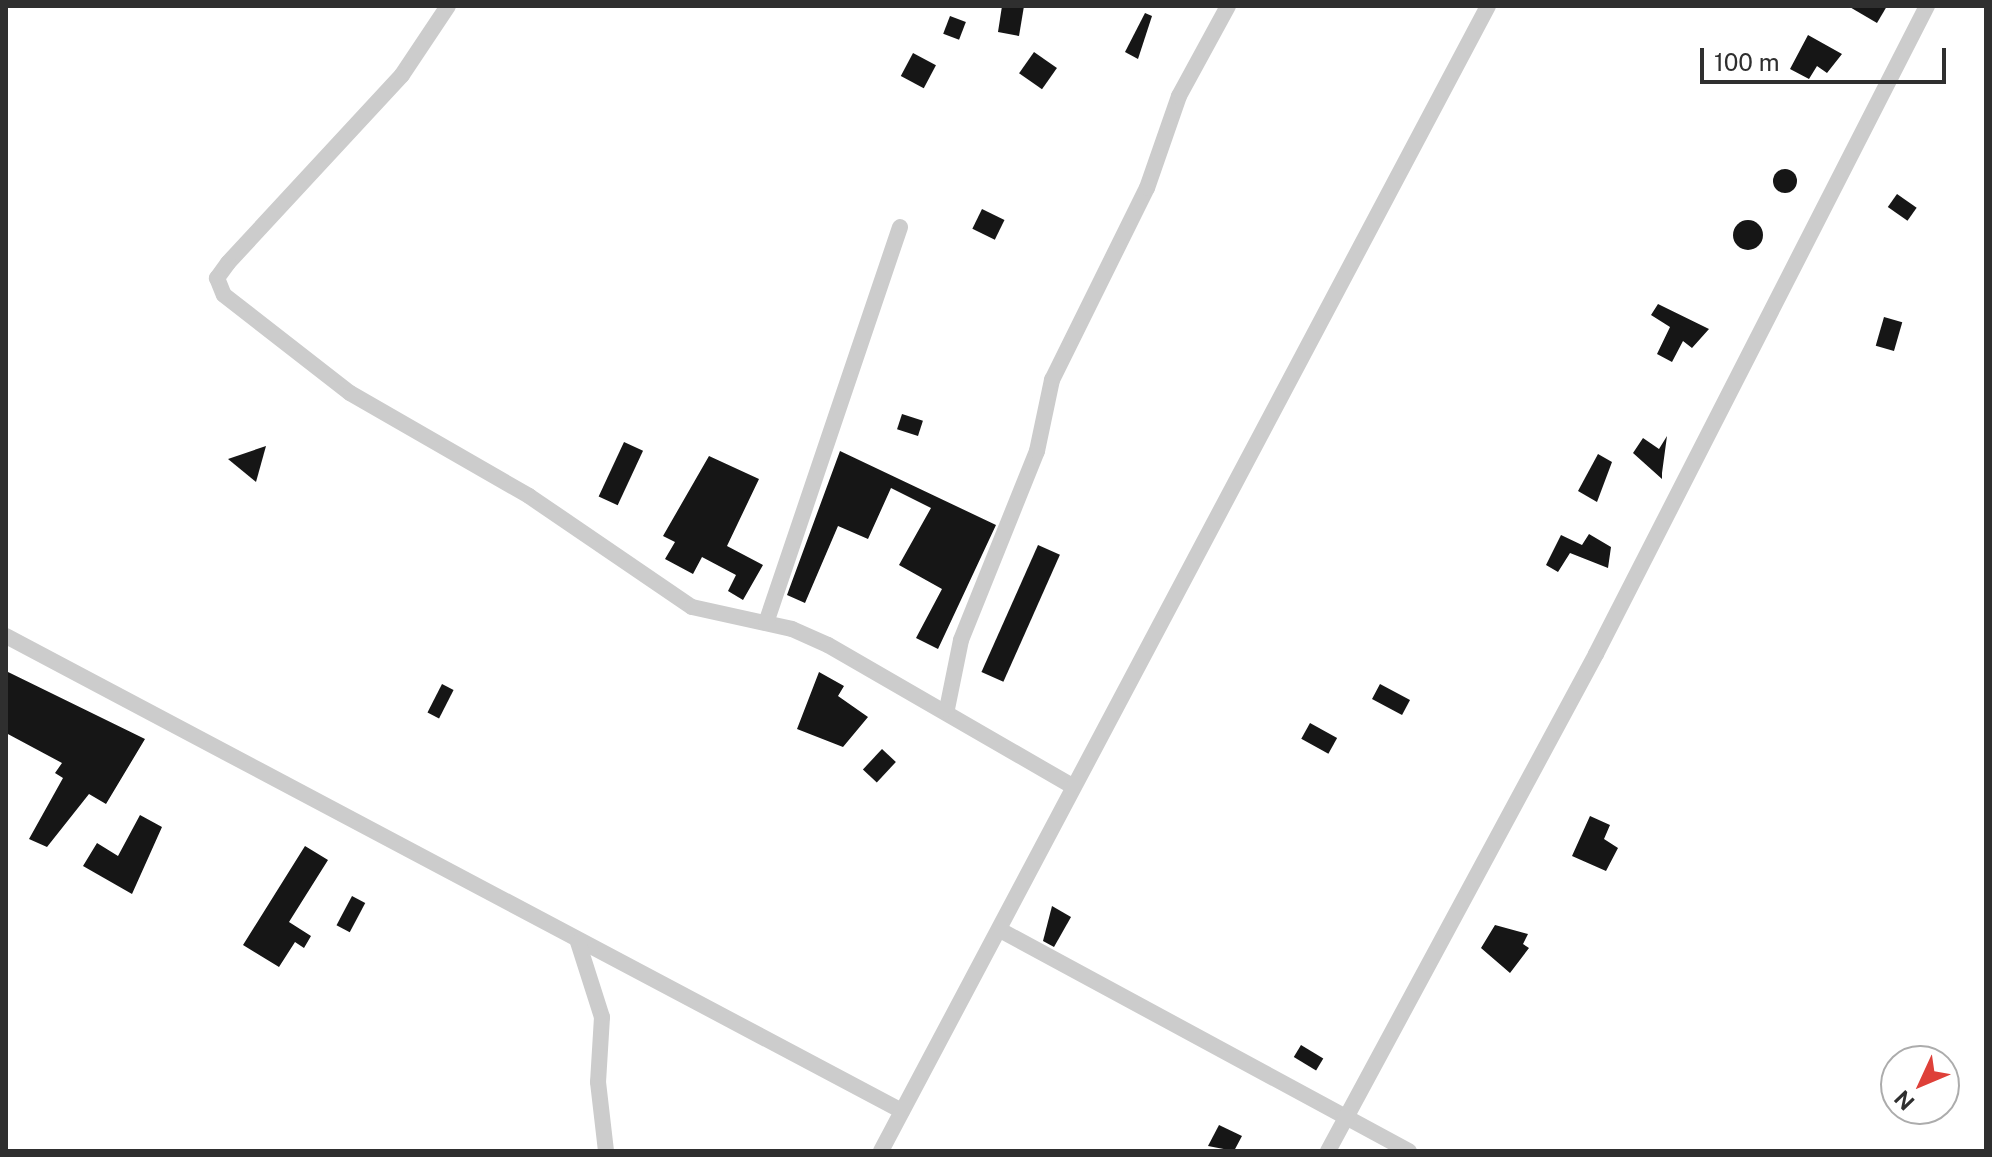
<!DOCTYPE html>
<style>
body{margin:0}
#map{position:relative;width:1992px;height:1157px;overflow:hidden;background:#fff;font-family:"Public Sans",sans-serif}
div>[style]{position:absolute}
.building>*{inset:0;background:#161616;transform-origin:0 0}
.round{border-radius:50%}
.street>*{height:16px;margin:-8px;padding:0 8px;transform-origin:8px;border-radius:8px;background:#ccc}
span{translate:-50% -50%;white-space:nowrap;text-align:center;line-height:1.15;-webkit-text-stroke:8px #fff;paint-order:stroke}
.frame{position:absolute;inset:0;border:8px solid #2f2f2f;pointer-events:none}
.north{position:absolute;left:1880px;top:1045px;width:80px;height:80px;box-sizing:border-box;background:#fff;border:2px solid #acacac;border-radius:50%;rotate:226deg;font-size:22px;font-weight:700;line-height:32px;text-align:center;color:#2f2f2f}
.north::after{content:'';display:block;margin:auto;width:28px;height:36px;background:#de4039;clip-path:polygon(50% 0,100% 100%,50% 72%,0 100%)}
.scale{position:absolute;left:1700px;top:48px;width:246px;height:36px;box-sizing:border-box;border:4px solid #2f2f2f;border-top:0;padding-left:10px;font-size:24px;line-height:28px;white-space:nowrap;color:#2f2f2f;-webkit-text-stroke:6px #fff;paint-order:stroke}
</style>
<div id="map">
<div class="building">
<i style="clip-path:polygon(1002px 6px,1024px 6px,1019px 36px,998px 32px)"></i>
<i style="clip-path:polygon(1848px 6px,1887px 6px,1877px 23px)"></i>
<i style="clip-path:polygon(1145px 13px,1152px 16px,1138px 59px,1125px 52px)"></i>
<i style="left:950px;top:16px;width:17px;height:19px;rotate:21deg"></i>
<i style="clip-path:polygon(1808px 35px,1842px 54px,1827px 73px,1817px 66px,1809px 79px,1790px 69px)"></i>
<i style="left:1034px;top:52px;width:28px;height:26px;rotate:35deg"></i>
<i style="left:913px;top:53px;width:26px;height:26px;rotate:28deg"></i>
<i class="round" style="left:1773px;top:169px;width:24px;height:24px"></i>
<i style="left:1897px;top:194px;width:24px;height:16px;rotate:35deg"></i>
<i style="left:982px;top:209px;width:25px;height:22px;rotate:26deg"></i>
<i class="round" style="left:1733px;top:220px;width:30px;height:30px"></i>
<i style="clip-path:polygon(1658px 304px,1709px 329px,1692px 348px,1683px 341px,1672px 362px,1657px 354px,1670px 327px,1651px 315px)"></i>
<i style="left:1884px;top:317px;width:19px;height:30px;rotate:16deg"></i>
<i style="left:902px;top:414px;width:22px;height:16px;rotate:18deg"></i>
<i style="clip-path:polygon(1667px 436px,1662px 473px,1662px 479px,1633px 453px,1643px 438px,1659px 449px)"></i>
<i style="left:624px;top:442px;width:21px;height:60px;rotate:25deg"></i>
<i style="clip-path:polygon(266px 446px,256px 482px,228px 459px)"></i>
<i style="clip-path:polygon(840px 451px,996px 525px,938px 649px,916px 638px,942px 589px,899px 565px,931px 508px,891px 488px,868px 539px,838px 526px,805px 603px,787px 595px)"></i>
<i style="clip-path:polygon(1598px 454px,1612px 462px,1597px 502px,1578px 491px)"></i>
<i style="clip-path:polygon(709px 456px,759px 479px,727px 546px,763px 565px,743px 600px,728px 591px,736px 575px,702px 557px,693px 574px,665px 559px,675px 542px,663px 536px)"></i>
<i style="clip-path:polygon(1589px 534px,1611px 547px,1608px 568px,1570px 553px,1558px 572px,1546px 565px,1561px 535px,1582px 545px)"></i>
<i style="left:1038px;top:545px;width:24px;height:139px;rotate:24deg"></i>
<i style="clip-path:polygon(6px 671px,145px 739px,106px 804px,89px 794px,47px 847px,29px 839px,63px 778px,55px 773px,62px 763px,6px 733px)"></i>
<i style="clip-path:polygon(819px 672px,844px 686px,838px 696px,868px 717px,843px 747px,797px 729px)"></i>
<i style="left:442px;top:684px;width:13px;height:32px;rotate:27deg"></i>
<i style="left:1380px;top:684px;width:34px;height:17px;rotate:28deg"></i>
<i style="left:1310px;top:723px;width:31px;height:18px;rotate:29deg"></i>
<i style="left:882px;top:749px;width:19px;height:28px;rotate:43deg"></i>
<i style="clip-path:polygon(140px 815px,162px 827px,132px 894px,83px 866px,97px 843px,118px 856px)"></i>
<i style="clip-path:polygon(1590px 816px,1610px 825px,1604px 839px,1618px 848px,1606px 871px,1572px 856px)"></i>
<i style="clip-path:polygon(305px 846px,328px 860px,289px 922px,311px 936px,304px 948px,295px 942px,279px 967px,243px 945px)"></i>
<i style="left:352px;top:896px;width:15px;height:33px;rotate:28deg"></i>
<i style="clip-path:polygon(1052px 906px,1071px 917px,1054px 947px,1043px 941px)"></i>
<i style="clip-path:polygon(1495px 925px,1528px 934px,1523px 944px,1529px 948px,1510px 973px,1481px 948px)"></i>
<i style="left:1301px;top:1045px;width:26px;height:14px;rotate:31deg"></i>
<i style="clip-path:polygon(1219px 1125px,1242px 1136px,1234px 1151px,1208px 1146px)"></i>
</div>
<div class="street">
<i style="left:448px;top:6px;width:83px;rotate:123.7deg"></i>
<i style="left:402px;top:75px;width:256px;rotate:132.8deg"></i>
<i style="left:228px;top:263px;width:19px;rotate:126deg"></i>
<i style="left:217px;top:278px;width:18px;rotate:68deg"></i>
<i style="left:224px;top:295px;width:160px;rotate:37.9deg"></i>
<i style="left:350px;top:393px;width:207px;rotate:29.9deg"></i>
<i style="left:529px;top:496px;width:197px;rotate:34.3deg"></i>
<i style="left:692px;top:607px;width:102px;rotate:12.4deg"></i>
<i style="left:792px;top:629px;width:39px;rotate:24deg"></i>
<i style="left:828px;top:645px;width:282px;rotate:30deg"></i>
<i style="left:766px;top:623px;width:418px;rotate:-71.3deg"></i>
<i style="left:6px;top:636px;width:1014px;rotate:27.93deg"></i>
<i style="left:947px;top:709px;width:70px;rotate:-78.5deg"></i>
<i style="left:961px;top:640px;width:204px;rotate:-68.1deg"></i>
<i style="left:1037px;top:451px;width:73px;rotate:-78.1deg"></i>
<i style="left:1052px;top:380px;width:214px;rotate:-63.7deg"></i>
<i style="left:1147px;top:188px;width:97px;rotate:-70.8deg"></i>
<i style="left:1179px;top:96px;width:102px;rotate:-61.4deg"></i>
<i style="left:1000px;top:930px;width:465px;rotate:28.4deg"></i>
<i style="left:578px;top:942px;width:79px;rotate:72.3deg"></i>
<i style="left:602px;top:1017px;width:65px;rotate:93.5deg"></i>
<i style="left:598px;top:1082px;width:69px;rotate:83.4deg"></i>
<i style="left:881px;top:1151px;width:1296px;rotate:-62.07deg"></i>
<i style="left:1328px;top:1151px;width:565px;rotate:-61.66deg"></i>
<i style="left:1596px;top:654px;width:728px;rotate:-62.94deg"></i>
</div>
<div class="frame"></div>
<div class="north">N</div>
<div class="scale">100 m</div>
</div>
